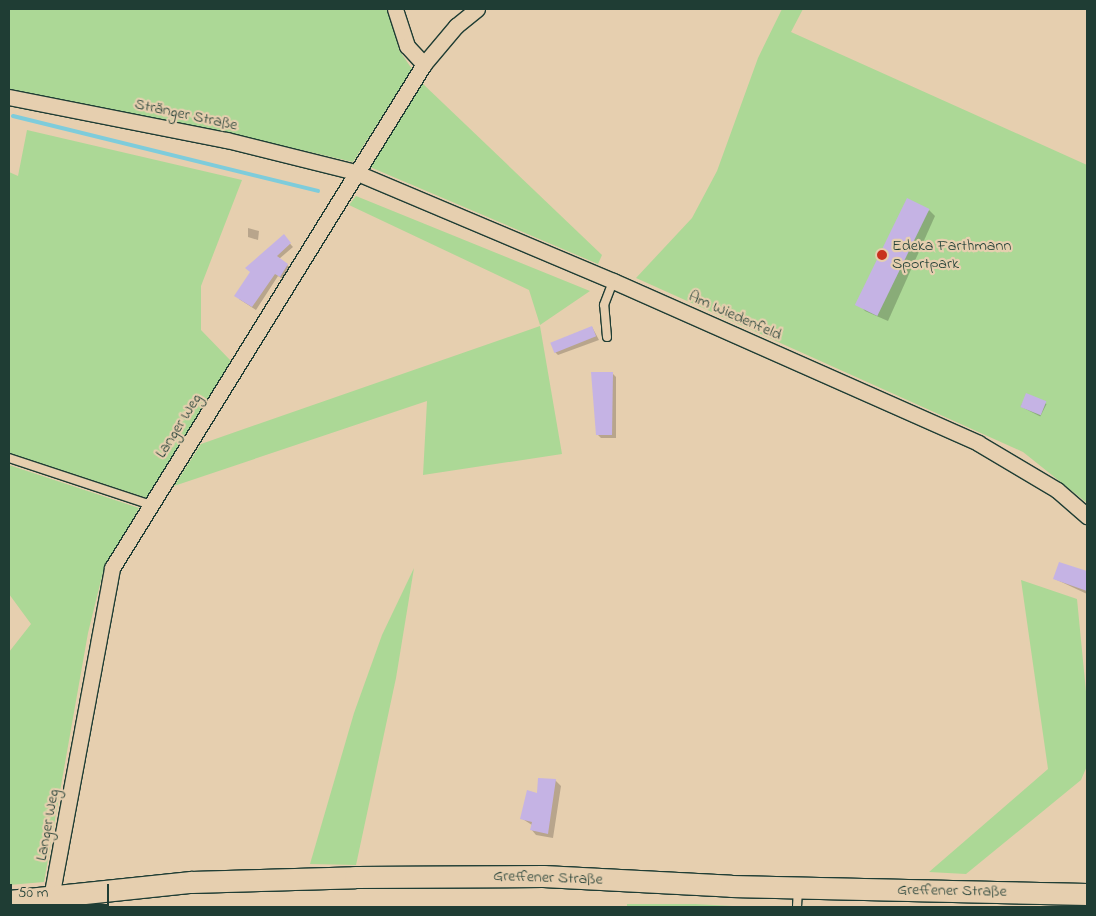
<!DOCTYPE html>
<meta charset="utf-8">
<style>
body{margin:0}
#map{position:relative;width:1096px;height:916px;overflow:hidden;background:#e6cfaf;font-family:"Indie Flower",sans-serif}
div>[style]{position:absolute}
.green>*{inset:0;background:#acd896}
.shadow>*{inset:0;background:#0003;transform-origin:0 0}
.stream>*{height:4px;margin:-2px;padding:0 2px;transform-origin:2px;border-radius:2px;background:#7eccdb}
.building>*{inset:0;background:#c5b3e4;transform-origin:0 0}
.roads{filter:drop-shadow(1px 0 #1f3d34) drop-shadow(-1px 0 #1f3d34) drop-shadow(0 1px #1f3d34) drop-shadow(0 -1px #1f3d34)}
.lane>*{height:8px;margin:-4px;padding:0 4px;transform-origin:4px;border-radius:4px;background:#e6cfaf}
.street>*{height:15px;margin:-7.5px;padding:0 7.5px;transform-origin:7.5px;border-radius:7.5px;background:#e6cfaf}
.secondary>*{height:21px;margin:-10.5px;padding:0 10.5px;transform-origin:10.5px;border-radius:10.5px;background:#e6cfaf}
.dots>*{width:14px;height:14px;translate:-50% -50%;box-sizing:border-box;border:2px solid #e6cfaf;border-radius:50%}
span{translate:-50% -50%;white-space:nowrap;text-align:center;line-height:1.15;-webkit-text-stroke:4.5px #e6cfaf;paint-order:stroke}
.street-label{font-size:16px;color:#1f3d34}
.poi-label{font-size:16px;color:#1f3d34}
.left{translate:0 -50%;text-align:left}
.frame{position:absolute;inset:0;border:10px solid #1f3d34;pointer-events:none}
.scale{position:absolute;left:10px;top:884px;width:99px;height:22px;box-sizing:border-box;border:2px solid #1f3d34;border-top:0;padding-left:6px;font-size:15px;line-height:18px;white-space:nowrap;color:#1f3d34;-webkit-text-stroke:4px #e6cfaf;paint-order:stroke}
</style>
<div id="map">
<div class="green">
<i style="clip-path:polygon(9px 9px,389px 9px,399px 50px,412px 69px,353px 162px,224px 132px,9px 89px)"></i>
<i style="clip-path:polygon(782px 9px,803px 9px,791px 32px,1087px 165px,1087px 503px,1023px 452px,636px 278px,692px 218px,717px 171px,758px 58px)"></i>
<i style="clip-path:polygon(422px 83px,602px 255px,598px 264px,370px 167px)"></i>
<i style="clip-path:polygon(27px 130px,242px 180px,201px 286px,201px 330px,231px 361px,147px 498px,9px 453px,9px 172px,18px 176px)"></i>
<i style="clip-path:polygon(356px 196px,590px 291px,540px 325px,529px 290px,349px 205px)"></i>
<i style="clip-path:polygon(540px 326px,562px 454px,423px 475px,427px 401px,174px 486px,201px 444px)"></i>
<i style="clip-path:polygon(9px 465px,139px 508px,103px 572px,88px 633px,44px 882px,9px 885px,9px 652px,31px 624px,9px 594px)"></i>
<i style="clip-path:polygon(414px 568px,396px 678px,356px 865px,310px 864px,354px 713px,382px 635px)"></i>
<i style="clip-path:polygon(1021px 580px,1077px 599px,1087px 702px,1087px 766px,1081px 780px,966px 874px,929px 872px,1048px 769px)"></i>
<i style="clip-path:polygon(627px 904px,695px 904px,752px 907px,627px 907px)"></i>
</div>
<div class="shadow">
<i style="clip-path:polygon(929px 210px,935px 216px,888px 321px,865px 311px,860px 305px)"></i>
<i style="clip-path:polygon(248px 228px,259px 231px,258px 240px,248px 237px)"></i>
<i style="clip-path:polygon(283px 236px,293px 247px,279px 259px,291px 268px,283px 279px,278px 276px,256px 310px,239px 299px)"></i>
<i style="clip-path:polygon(592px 327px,599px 340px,558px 355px,554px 351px)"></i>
<i style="clip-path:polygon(613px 374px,616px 377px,616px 438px,601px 438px,597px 434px)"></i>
<i style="left:1027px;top:394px;width:22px;height:14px;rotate:27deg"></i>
<i style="clip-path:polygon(1060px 563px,1087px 574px,1087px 594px,1055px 579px)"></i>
<i style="clip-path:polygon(555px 780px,561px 786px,553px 838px,536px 835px,531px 829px,532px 825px,521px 818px,538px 795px)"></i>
</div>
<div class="stream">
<i style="left:13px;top:116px;width:314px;rotate:13.8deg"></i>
</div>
<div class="building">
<i style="left:907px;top:198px;width:25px;height:119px;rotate:26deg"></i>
<i style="clip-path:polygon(284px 234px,291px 243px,277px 256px,288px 264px,280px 277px,275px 274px,252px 307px,234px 296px,250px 272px,245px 268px)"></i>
<i style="left:592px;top:326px;width:11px;height:45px;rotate:68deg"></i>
<i style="clip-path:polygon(591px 372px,613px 372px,612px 435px,596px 435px)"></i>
<i style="left:1026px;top:393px;width:22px;height:15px;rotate:22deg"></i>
<i style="clip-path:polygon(1059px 562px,1087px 571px,1087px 591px,1053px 579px)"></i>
<i style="clip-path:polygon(538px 778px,556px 779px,548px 834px,530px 830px,532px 822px,520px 819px,527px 790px,537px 793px)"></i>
</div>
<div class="roads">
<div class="lane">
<i style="left:607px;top:337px;width:32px;rotate:-95deg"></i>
<i style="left:604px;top:305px;width:26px;rotate:-69deg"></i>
<i style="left:9px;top:458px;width:150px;rotate:18.3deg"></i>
<i style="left:797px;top:907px;width:18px;rotate:-87deg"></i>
</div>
<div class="street">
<i style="left:395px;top:9px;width:39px;rotate:72deg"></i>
<i style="left:407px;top:46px;width:25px;rotate:47deg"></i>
<i style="left:9px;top:97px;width:222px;rotate:11.2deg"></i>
<i style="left:227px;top:140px;width:132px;rotate:14deg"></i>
<i style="left:355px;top:172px;width:280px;rotate:22.9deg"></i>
<i style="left:613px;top:281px;width:399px;rotate:23.9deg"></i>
<i style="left:978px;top:443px;width:92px;rotate:30.7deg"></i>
<i style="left:1057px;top:490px;width:40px;rotate:41deg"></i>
<i style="left:50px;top:903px;width:341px;rotate:-79.5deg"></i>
<i style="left:112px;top:568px;width:593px;rotate:-58.24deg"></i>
<i style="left:424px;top:64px;width:50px;rotate:-49.9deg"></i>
<i style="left:456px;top:26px;width:27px;rotate:-39deg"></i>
</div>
<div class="secondary">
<i style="left:9px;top:901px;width:183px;rotate:-6deg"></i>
<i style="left:191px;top:882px;width:164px;rotate:-1.7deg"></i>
<i style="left:355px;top:877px;width:188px;rotate:-0.3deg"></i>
<i style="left:543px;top:876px;width:188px;rotate:3deg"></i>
<i style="left:731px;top:886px;width:356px;rotate:1.3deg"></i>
</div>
</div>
<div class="dots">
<i style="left:882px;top:255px;background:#c8321e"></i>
</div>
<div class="street-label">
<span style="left:186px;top:115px;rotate:12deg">Stränger Straße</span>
<span style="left:735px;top:316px;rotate:24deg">Am Wiedenfeld</span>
<span style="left:179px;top:426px;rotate:-58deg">Langer Weg</span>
<span style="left:48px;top:825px;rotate:-80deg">Langer Weg</span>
<span style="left:548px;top:878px;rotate:2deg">Greffener Straße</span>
<span style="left:952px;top:891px;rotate:1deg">Greffener Straße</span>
</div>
<div class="poi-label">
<span class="left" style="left:892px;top:255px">Edeka Farthmann<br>Sportpark</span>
</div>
<div class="frame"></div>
<div class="scale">50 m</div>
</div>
